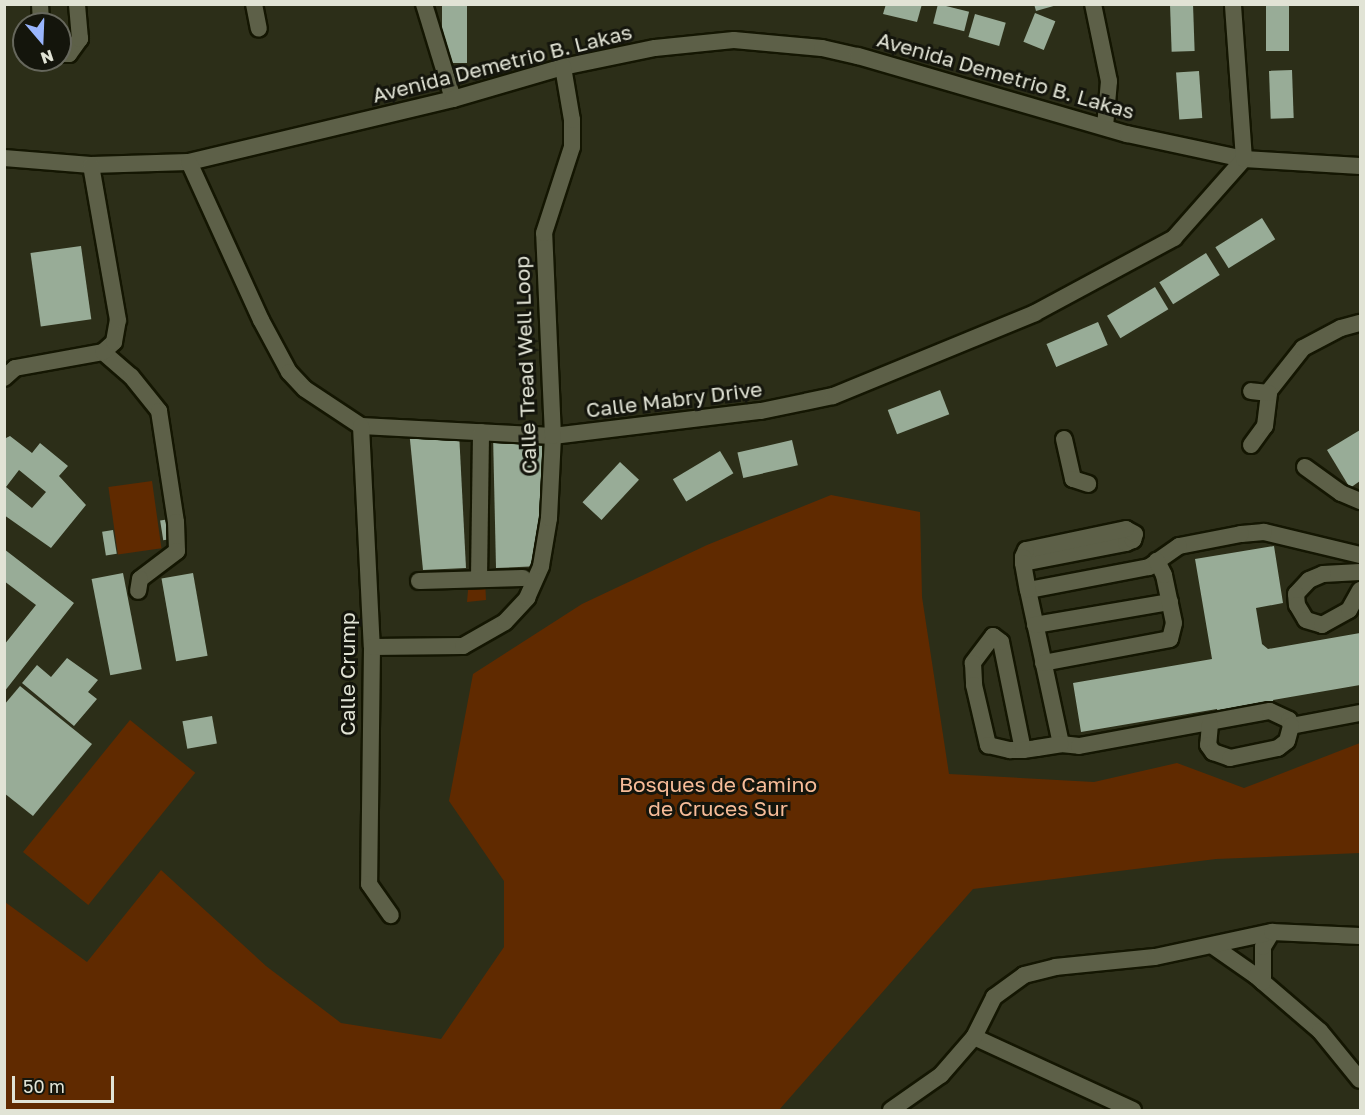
<!DOCTYPE html>
<style>
body{margin:0}
#map{position:relative;width:1365px;height:1115px;overflow:hidden;background:#2c2e18;font-family:"Golos Text",sans-serif}
div>[style]{position:absolute}
.green>*{inset:0;background:#602a00;transform-origin:0 0}
.building>*{inset:0;background:#98ac97;transform-origin:0 0}
.roads{filter:drop-shadow(2px 0 #141602) drop-shadow(-2px 0 #141602) drop-shadow(0 2px #141602) drop-shadow(0 -2px #141602)}
.minor>*{height:16px;margin:-8px;padding:0 8px;transform-origin:8px;border-radius:8px;background:#5d6048}
span{translate:-50% -50%;white-space:nowrap;text-align:center;line-height:1.15;-webkit-text-stroke:6px #14150c;paint-order:stroke}
.street-label{font-size:21px;color:#e1e3d5}
.park-label{font-size:21px;color:#f7bc98}
.frame{position:absolute;inset:0;border:6px solid #e1e3d5;pointer-events:none}
.north{position:absolute;left:12px;top:12px;width:60px;height:60px;box-sizing:border-box;background:#14150c;border:2px solid #66675c;border-radius:50%;rotate:161deg;font-size:16px;font-weight:700;line-height:24px;text-align:center;color:#e1e3d5}
.north::after{content:'';display:block;margin:auto;width:21px;height:27px;background:#99b5fd;clip-path:polygon(50% 0,100% 100%,50% 72%,0 100%)}
.scale{position:absolute;left:12px;top:1076px;width:102px;height:27px;box-sizing:border-box;border:3px solid #e1e3d5;border-top:0;padding-left:8px;font-size:18px;line-height:21px;white-space:nowrap;color:#e1e3d5;-webkit-text-stroke:4px #14150c;paint-order:stroke}
</style>
<div id="map">
<div class="green">
<i style="left:152px;top:481px;width:68px;height:44px;rotate:82deg"></i>
<i style="clip-path:polygon(831px 495px,920px 512px,922px 597px,949px 774px,1094px 782px,1177px 763px,1244px 788px,1360px 743px,1360px 853px,1216px 859px,973px 889px,779px 1110px,5px 1110px,5px 902px,87px 962px,161px 870px,266px 966px,341px 1023px,441px 1039px,504px 947px,504px 881px,449px 801px,473px 674px,582px 604px,707px 545px)"></i>
<i style="clip-path:polygon(469px 579px,485px 579px,486px 600px,467px 602px)"></i>
<i style="left:130px;top:720px;width:84px;height:170px;rotate:39deg"></i>
</div>
<div class="building">
<i style="left:442px;top:4px;width:25px;height:59px"></i>
<i style="clip-path:polygon(886px 4px,922px 4px,917px 22px,883px 14px)"></i>
<i style="left:938px;top:4px;width:32px;height:20px;rotate:14deg"></i>
<i style="clip-path:polygon(1034px 4px,1057px 4px,1057px 5px,1036px 11px)"></i>
<i style="left:1193px;top:4px;width:47px;height:23px;rotate:88deg"></i>
<i style="left:1266px;top:4px;width:23px;height:47px"></i>
<i style="left:1035px;top:13px;width:22px;height:31px;rotate:22deg"></i>
<i style="left:975px;top:14px;width:32px;height:24px;rotate:16deg"></i>
<i style="left:1292px;top:70px;width:48px;height:23px;rotate:88deg"></i>
<i style="left:1199px;top:71px;width:47px;height:23px;rotate:86deg"></i>
<i style="left:1262px;top:218px;width:25px;height:55px;rotate:58deg"></i>
<i style="left:81px;top:246px;width:74px;height:51px;rotate:82deg"></i>
<i style="left:1206px;top:253px;width:26px;height:55px;rotate:58deg"></i>
<i style="left:1155px;top:287px;width:26px;height:56px;rotate:59deg"></i>
<i style="left:1098px;top:322px;width:25px;height:56px;rotate:67deg"></i>
<i style="left:940px;top:390px;width:26px;height:56px;rotate:69deg"></i>
<i style="clip-path:polygon(409px 430px,459px 432px,466px 568px,423px 570px)"></i>
<i style="clip-path:polygon(1360px 430px,1360px 481px,1350px 488px,1327px 450px)"></i>
<i style="clip-path:polygon(493px 434px,553px 436px,541px 566px,496px 568px)"></i>
<i style="clip-path:polygon(evenodd,10px 436px,32px 453px,40px 443px,68px 466px,59px 476px,86px 505px,51px 548px,4px 515px,4px 439px,10px 436px,19px 470px,46px 492px,32px 508px,6px 487px,19px 470px)"></i>
<i style="left:792px;top:440px;width:26px;height:56px;rotate:77deg"></i>
<i style="left:720px;top:451px;width:26px;height:55px;rotate:59deg"></i>
<i style="left:620px;top:462px;width:26px;height:55px;rotate:43deg"></i>
<i style="left:170px;top:519px;width:20px;height:10px;rotate:81deg"></i>
<i style="left:113px;top:530px;width:24px;height:11px;rotate:81deg"></i>
<i style="clip-path:polygon(1274px 546px,1283px 603px,1256px 608px,1262px 644px,1268px 649px,1360px 633px,1360px 685px,1273px 700px,1274px 705px,1218px 715px,1217px 709px,1081px 732px,1073px 683px,1212px 659px,1195px 559px)"></i>
<i style="clip-path:polygon(4px 549px,74px 603px,4px 692px,4px 645px,36px 605px,4px 581px)"></i>
<i style="left:123px;top:573px;width:98px;height:32px;rotate:79deg"></i>
<i style="left:193px;top:573px;width:84px;height:32px;rotate:80deg"></i>
<i style="clip-path:polygon(67px 658px,98px 680px,88px 692px,97px 699px,74px 726px,22px 683px,37px 665px,51px 677px)"></i>
<i style="clip-path:polygon(20px 686px,92px 744px,33px 816px,4px 793px,4px 705px)"></i>
<i style="left:212px;top:716px;width:28px;height:30px;rotate:80deg"></i>
</div>
<div class="roads">
<div class="minor">
<i style="left:40px;top:4px;width:20px;rotate:87deg"></i>
<i style="left:254px;top:4px;width:25px;rotate:79deg"></i>
<i style="left:424px;top:4px;width:99px;rotate:73deg"></i>
<i style="left:1093px;top:4px;width:79px;rotate:78.3deg"></i>
<i style="left:1109px;top:81px;width:46px;rotate:95deg"></i>
<i style="left:60px;top:54px;width:9px"></i>
<i style="left:69px;top:54px;width:19px;rotate:-54deg"></i>
<i style="left:80px;top:39px;width:35px;rotate:-95deg"></i>
<i style="left:4px;top:158px;width:87px;rotate:4.6deg"></i>
<i style="left:91px;top:165px;width:98px;rotate:-1.8deg"></i>
<i style="left:189px;top:162px;width:271px;rotate:-13.4deg"></i>
<i style="left:453px;top:99px;width:115px;rotate:-16.2deg"></i>
<i style="left:563px;top:67px;width:94px;rotate:-11.7deg"></i>
<i style="left:655px;top:48px;width:79px;rotate:-5.8deg"></i>
<i style="left:734px;top:40px;width:88px;rotate:5.2deg"></i>
<i style="left:822px;top:48px;width:37px;rotate:13deg"></i>
<i style="left:858px;top:56px;width:280px;rotate:16.2deg"></i>
<i style="left:1127px;top:134px;width:120px;rotate:12.1deg"></i>
<i style="left:1244px;top:159px;width:116px;rotate:3.5deg"></i>
<i style="left:189px;top:162px;width:174px;rotate:65.5deg"></i>
<i style="left:261px;top:320px;width:59px;rotate:61.7deg"></i>
<i style="left:289px;top:372px;width:23px;rotate:47deg"></i>
<i style="left:305px;top:389px;width:67px;rotate:33.5deg"></i>
<i style="left:361px;top:426px;width:192px;rotate:3deg"></i>
<i style="left:553px;top:436px;width:209px;rotate:-6.9deg"></i>
<i style="left:761px;top:411px;width:74px;rotate:-11.8deg"></i>
<i style="left:833px;top:396px;width:218px;rotate:-22.3deg"></i>
<i style="left:1035px;top:313px;width:158px;rotate:-28.3deg"></i>
<i style="left:1174px;top:238px;width:106px;rotate:-48.5deg"></i>
<i style="left:1244px;top:159px;width:155px;rotate:-94.1deg"></i>
<i style="left:103px;top:352px;width:37px;rotate:41deg"></i>
<i style="left:131px;top:376px;width:45px;rotate:51.3deg"></i>
<i style="left:159px;top:411px;width:112px;rotate:81.3deg"></i>
<i style="left:176px;top:522px;width:29px;rotate:88deg"></i>
<i style="left:177px;top:551px;width:46px;rotate:142.9deg"></i>
<i style="left:140px;top:579px;width:12px;rotate:99deg"></i>
<i style="left:4px;top:378px;width:15px;rotate:-42deg"></i>
<i style="left:15px;top:368px;width:89px;rotate:-10.3deg"></i>
<i style="left:103px;top:352px;width:15px;rotate:-42deg"></i>
<i style="left:114px;top:342px;width:22px;rotate:-80deg"></i>
<i style="left:118px;top:320px;width:157px;rotate:-99.9deg"></i>
<i style="left:1269px;top:391px;width:55px;rotate:-51.7deg"></i>
<i style="left:1303px;top:348px;width:43px;rotate:-27.8deg"></i>
<i style="left:1341px;top:328px;width:20px;rotate:-15deg"></i>
<i style="left:361px;top:426px;width:221px;rotate:87.2deg"></i>
<i style="left:372px;top:647px;width:237px;rotate:90.7deg"></i>
<i style="left:369px;top:884px;width:38px;rotate:55deg"></i>
<i style="left:1064px;top:439px;width:41px;rotate:77.3deg"></i>
<i style="left:1073px;top:479px;width:16px;rotate:18deg"></i>
<i style="left:1251px;top:445px;width:24px;rotate:-54deg"></i>
<i style="left:1265px;top:426px;width:33px;rotate:-83deg"></i>
<i style="left:1269px;top:393px;width:18px;rotate:-174deg"></i>
<i style="left:1305px;top:467px;width:44px;rotate:35.8deg"></i>
<i style="left:1341px;top:493px;width:21px;rotate:23deg"></i>
<i style="left:1360px;top:555px;width:99px;rotate:-166.5deg"></i>
<i style="left:1264px;top:532px;width:23px;rotate:175deg"></i>
<i style="left:1241px;top:534px;width:63px;rotate:169deg"></i>
<i style="left:1179px;top:546px;width:37px;rotate:145deg"></i>
<i style="left:1149px;top:567px;width:123px;rotate:169.2deg"></i>
<i style="left:1028px;top:590px;width:157px;rotate:77.9deg"></i>
<i style="left:1061px;top:744px;width:18px;rotate:6deg"></i>
<i style="left:1079px;top:746px;width:194px;rotate:-10.4deg"></i>
<i style="left:1270px;top:711px;width:21px;rotate:25deg"></i>
<i style="left:1289px;top:720px;width:6px;rotate:72deg"></i>
<i style="left:1291px;top:726px;width:70px;rotate:-10.7deg"></i>
<i style="left:1023px;top:563px;width:105px;rotate:-11deg"></i>
<i style="left:1126px;top:543px;width:8px;rotate:-23deg"></i>
<i style="left:1133px;top:540px;width:6px;rotate:-72deg"></i>
<i style="left:1135px;top:534px;width:10px;rotate:-151deg"></i>
<i style="left:1126px;top:529px;width:102px;rotate:168.1deg"></i>
<i style="left:1026px;top:550px;width:8px;rotate:113deg"></i>
<i style="left:1023px;top:557px;width:6px;rotate:90deg"></i>
<i style="left:1023px;top:563px;width:27px;rotate:80deg"></i>
<i style="left:1360px;top:572px;width:37px;rotate:177deg"></i>
<i style="left:1323px;top:574px;width:15px;rotate:157deg"></i>
<i style="left:1309px;top:580px;width:19px;rotate:133deg"></i>
<i style="left:1296px;top:594px;width:11px;rotate:85deg"></i>
<i style="left:1297px;top:605px;width:17px;rotate:59deg"></i>
<i style="left:1306px;top:620px;width:17px;rotate:17deg"></i>
<i style="left:1322px;top:625px;width:31px;rotate:-29deg"></i>
<i style="left:1349px;top:610px;width:23px;rotate:-61deg"></i>
<i style="left:479px;top:578px;width:146px;rotate:-89.2deg"></i>
<i style="left:419px;top:581px;width:104px;rotate:-1.7deg"></i>
<i style="left:1035px;top:625px;width:137px;rotate:-9.7deg"></i>
<i style="left:372px;top:647px;width:91px;rotate:-0.6deg"></i>
<i style="left:463px;top:646px;width:48px;rotate:-29.7deg"></i>
<i style="left:505px;top:622px;width:33px;rotate:-47deg"></i>
<i style="left:527px;top:598px;width:35px;rotate:-66deg"></i>
<i style="left:541px;top:566px;width:49px;rotate:-80.5deg"></i>
<i style="left:549px;top:518px;width:82px;rotate:-87.2deg"></i>
<i style="left:553px;top:436px;width:203px;rotate:-92.5deg"></i>
<i style="left:544px;top:233px;width:90px;rotate:-72deg"></i>
<i style="left:572px;top:147px;width:27px;rotate:-90deg"></i>
<i style="left:572px;top:120px;width:54px;rotate:-99.6deg"></i>
<i style="left:1043px;top:663px;width:129px;rotate:-10.7deg"></i>
<i style="left:1170px;top:639px;width:16px;rotate:-76deg"></i>
<i style="left:1174px;top:623px;width:49px;rotate:-101.8deg"></i>
<i style="left:1164px;top:575px;width:16px;rotate:-117deg"></i>
<i style="left:1210px;top:724px;width:21px;rotate:95deg"></i>
<i style="left:1208px;top:745px;width:9px;rotate:54deg"></i>
<i style="left:1213px;top:752px;width:18px;rotate:19deg"></i>
<i style="left:1230px;top:758px;width:49px;rotate:-11.8deg"></i>
<i style="left:1278px;top:748px;width:11px;rotate:-38deg"></i>
<i style="left:1287px;top:741px;width:16px;rotate:-75deg"></i>
<i style="left:1023px;top:750px;width:110px;rotate:-101.5deg"></i>
<i style="left:1001px;top:642px;width:10px;rotate:-143deg"></i>
<i style="left:993px;top:636px;width:34px;rotate:127deg"></i>
<i style="left:973px;top:663px;width:22px;rotate:87deg"></i>
<i style="left:974px;top:685px;width:62px;rotate:76.9deg"></i>
<i style="left:988px;top:745px;width:23px;rotate:13deg"></i>
<i style="left:1010px;top:750px;width:13px"></i>
<i style="left:1023px;top:750px;width:14px;rotate:-8deg"></i>
<i style="left:1037px;top:748px;width:24px;rotate:-9deg"></i>
<i style="left:1213px;top:946px;width:52px;rotate:34.9deg"></i>
<i style="left:1256px;top:976px;width:84px;rotate:40.7deg"></i>
<i style="left:1320px;top:1031px;width:63px;rotate:50.8deg"></i>
<i style="left:1263px;top:982px;width:35px;rotate:-90deg"></i>
<i style="left:1263px;top:947px;width:17px;rotate:-59deg"></i>
<i style="left:974px;top:1037px;width:175px;rotate:24.7deg"></i>
<i style="left:891px;top:1110px;width:61px;rotate:-35deg"></i>
<i style="left:941px;top:1075px;width:50px;rotate:-49deg"></i>
<i style="left:974px;top:1037px;width:45px;rotate:-63.4deg"></i>
<i style="left:994px;top:997px;width:37px;rotate:-36deg"></i>
<i style="left:1024px;top:975px;width:32px;rotate:-14deg"></i>
<i style="left:1055px;top:967px;width:100px;rotate:-5.7deg"></i>
<i style="left:1155px;top:957px;width:120px;rotate:-12.1deg"></i>
<i style="left:1272px;top:932px;width:88px;rotate:2.6deg"></i>
</div>
</div>
<div class="street-label">
<span style="left:502px;top:63px;rotate:-14deg">Avenida Demetrio B. Lakas</span>
<span style="left:1006px;top:75px;rotate:16deg">Avenida Demetrio B. Lakas</span>
<span style="left:525px;top:365px;rotate:-92deg">Calle Tread Well Loop</span>
<span style="left:674px;top:399px;rotate:-7deg">Calle Mabry Drive</span>
<span style="left:347px;top:674px;rotate:-90deg">Calle Crump</span>
</div>
<div class="park-label">
<span style="left:718px;top:796px">Bosques de Camino<br>de Cruces Sur</span>
</div>
<div class="frame"></div>
<div class="north">N</div>
<div class="scale">50 m</div>
</div>
